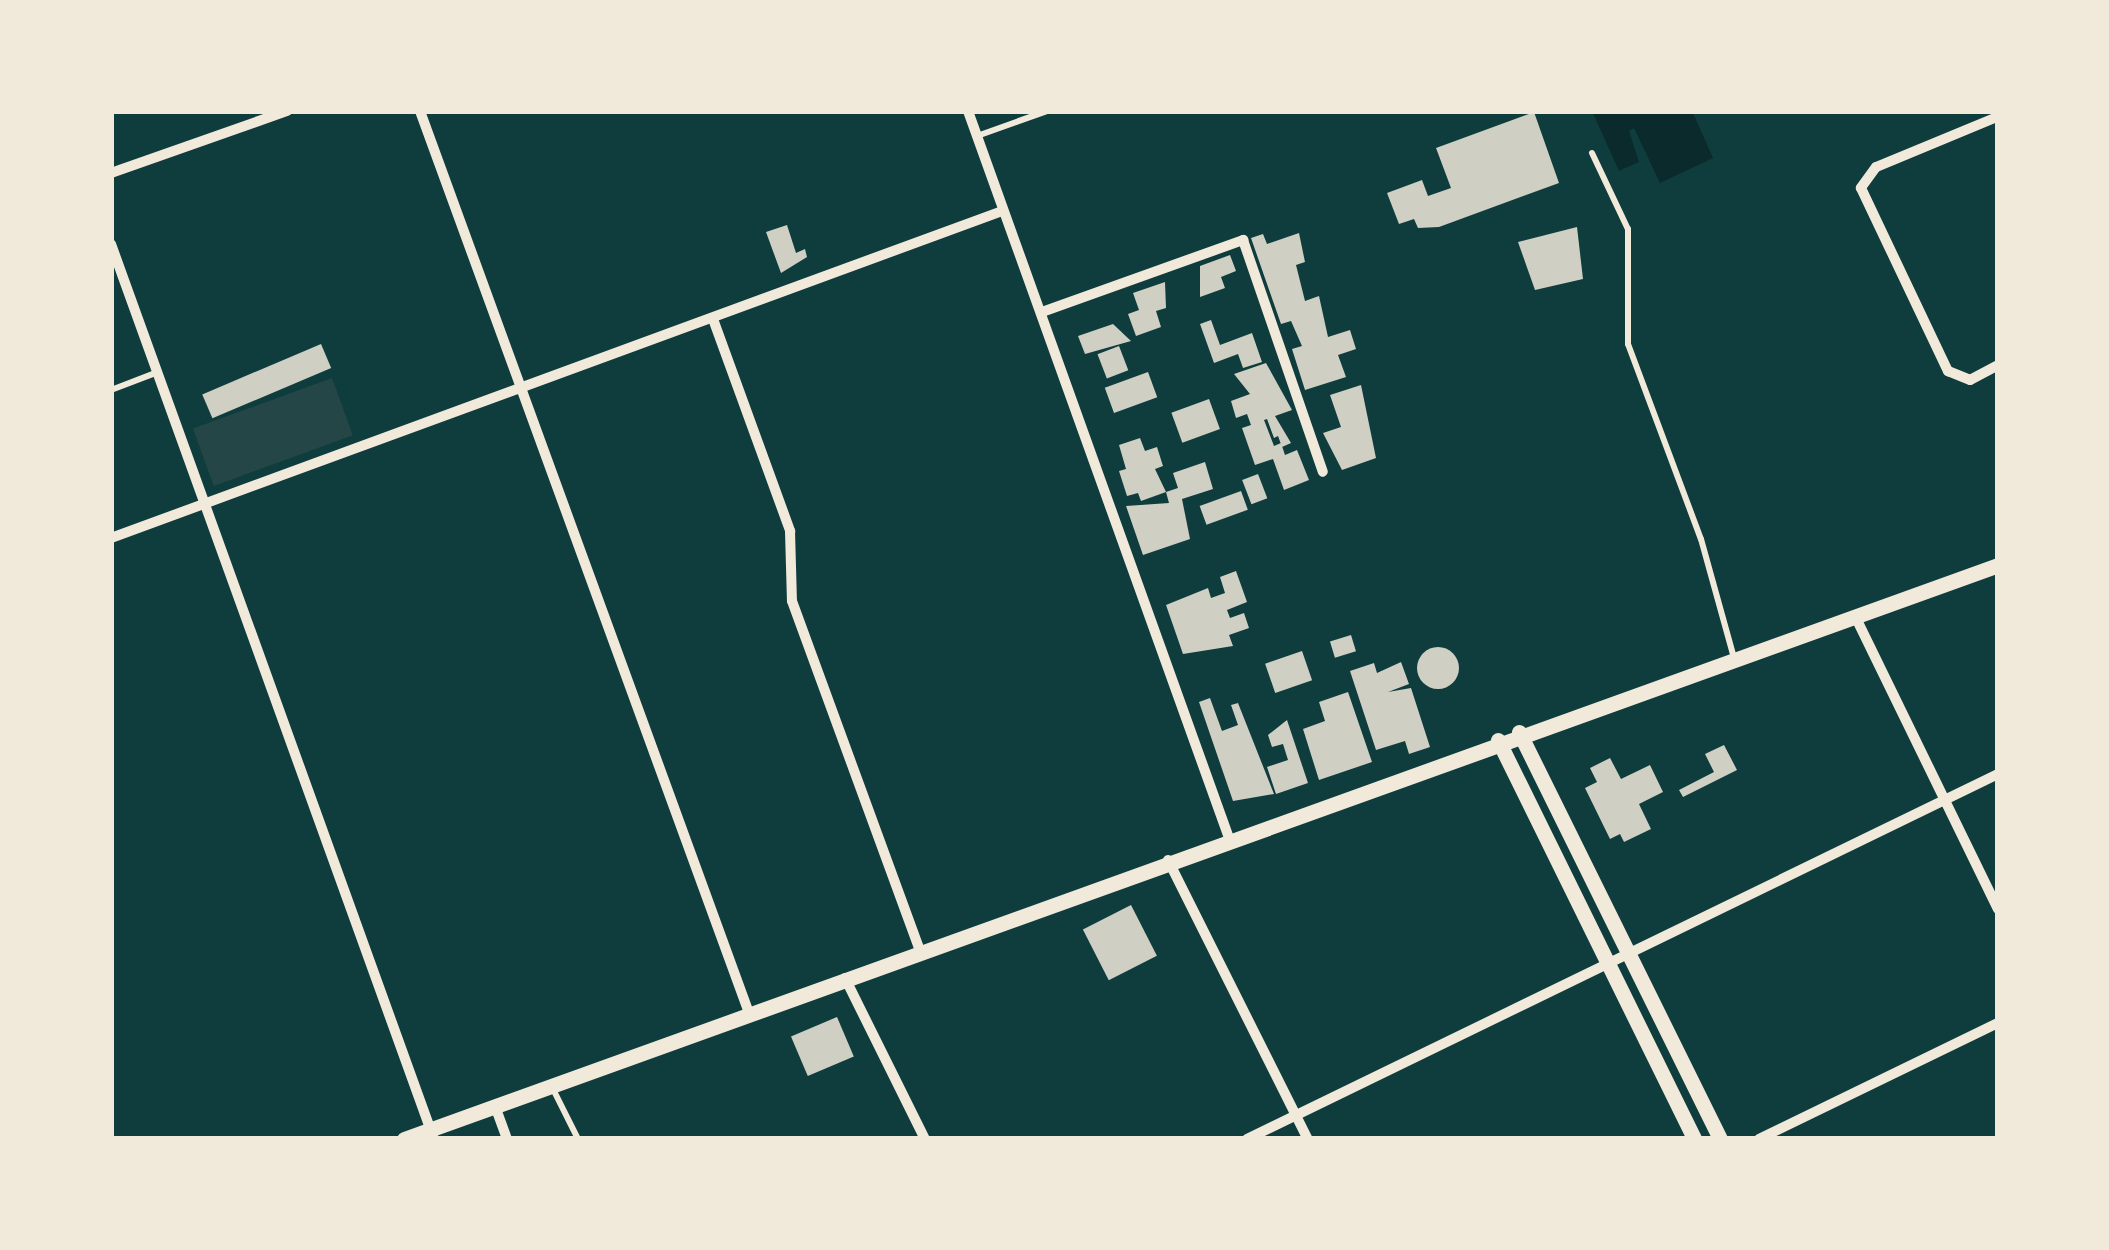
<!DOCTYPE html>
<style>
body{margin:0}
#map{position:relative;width:2109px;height:1250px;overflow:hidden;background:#0f3d3e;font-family:Barlow,sans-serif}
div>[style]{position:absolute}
.green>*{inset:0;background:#244646;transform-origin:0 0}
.water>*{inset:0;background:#0a2a2b}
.building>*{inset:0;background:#cfcfc3;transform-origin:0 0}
.round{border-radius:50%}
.service>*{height:6px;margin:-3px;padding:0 3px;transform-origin:3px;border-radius:3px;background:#f1e9da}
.minor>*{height:10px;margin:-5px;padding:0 5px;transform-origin:5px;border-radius:5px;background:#f1e9da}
.secondary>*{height:15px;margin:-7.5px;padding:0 7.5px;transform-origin:7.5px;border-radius:7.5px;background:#f1e9da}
span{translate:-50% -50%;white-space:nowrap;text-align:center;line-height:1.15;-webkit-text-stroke:10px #f1e9da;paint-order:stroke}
.frame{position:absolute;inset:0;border:114px solid #f1e9da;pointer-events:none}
</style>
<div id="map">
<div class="green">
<i style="left:332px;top:378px;width:61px;height:148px;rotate:70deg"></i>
</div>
<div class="water">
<i style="clip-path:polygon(1592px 111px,1692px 111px,1713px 158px,1660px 183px,1634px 128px,1629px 131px,1639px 162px,1619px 171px)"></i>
</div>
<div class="building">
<i style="clip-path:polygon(1534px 112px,1559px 183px,1439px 227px,1418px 228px,1414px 219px,1399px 224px,1387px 193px,1422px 180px,1428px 196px,1451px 188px,1436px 148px)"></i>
<i style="clip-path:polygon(787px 225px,796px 253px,805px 249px,807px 257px,781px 273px,766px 232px)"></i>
<i style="clip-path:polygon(1577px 227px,1583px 279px,1535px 290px,1518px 242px)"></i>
<i style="clip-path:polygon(1299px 233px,1305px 262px,1296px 265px,1305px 301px,1319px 296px,1328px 337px,1350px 330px,1356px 349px,1338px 355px,1346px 377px,1305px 390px,1292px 349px,1302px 346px,1291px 321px,1281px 324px,1251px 238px,1263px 234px,1267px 244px)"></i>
<i style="clip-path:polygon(1230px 255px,1236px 271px,1221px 277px,1225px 288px,1200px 297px,1200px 266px)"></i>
<i style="clip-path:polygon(1165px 282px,1166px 308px,1156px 311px,1161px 327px,1136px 336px,1128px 314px,1139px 310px,1133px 293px)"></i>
<i style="clip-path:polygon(1211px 320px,1220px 345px,1252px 333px,1262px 362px,1243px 368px,1238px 354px,1214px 363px,1200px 324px)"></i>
<i style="clip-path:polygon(1113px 324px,1131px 341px,1085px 354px,1078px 336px)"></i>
<i style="left:321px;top:344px;width:26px;height:129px;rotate:67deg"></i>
<i style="left:1119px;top:346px;width:26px;height:23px;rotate:69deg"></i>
<i style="clip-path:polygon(1266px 363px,1292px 410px,1275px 416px,1291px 443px,1282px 447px,1278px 436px,1274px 438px,1267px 419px,1264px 420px,1274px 446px,1281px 443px,1285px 455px,1297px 450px,1309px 480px,1284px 490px,1273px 459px,1255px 465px,1242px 428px,1251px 425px,1247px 414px,1236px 418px,1231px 401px,1250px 394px,1234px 374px)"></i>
<i style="left:1148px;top:372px;width:27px;height:46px;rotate:70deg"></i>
<i style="clip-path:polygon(1361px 385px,1376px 458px,1342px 470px,1323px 433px,1341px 427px,1330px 395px)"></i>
<i style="left:1209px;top:399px;width:32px;height:40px;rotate:70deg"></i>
<i style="clip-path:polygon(1140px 438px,1145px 451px,1157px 447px,1163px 466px,1155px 469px,1166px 492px,1141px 501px,1138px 493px,1127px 496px,1119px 471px,1126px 469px,1119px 445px)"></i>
<i style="clip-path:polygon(1205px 462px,1213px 489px,1182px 499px,1190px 539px,1143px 555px,1126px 506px,1169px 503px,1166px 492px,1178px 488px,1173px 473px)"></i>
<i style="left:1258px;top:474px;width:26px;height:17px;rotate:69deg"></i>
<i style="left:1241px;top:491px;width:20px;height:44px;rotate:70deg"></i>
<i style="clip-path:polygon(1236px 571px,1247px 602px,1227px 610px,1230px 618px,1244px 613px,1249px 628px,1229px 635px,1233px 646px,1183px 654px,1166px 605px,1208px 588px,1211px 598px,1225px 593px,1220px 577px)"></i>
<i style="left:1351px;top:635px;width:17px;height:22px;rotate:73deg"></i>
<i class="round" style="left:1417px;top:647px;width:42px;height:42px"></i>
<i style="left:1302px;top:651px;width:31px;height:39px;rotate:71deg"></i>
<i style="clip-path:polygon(1401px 662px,1409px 684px,1388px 692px,1411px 688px,1430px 747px,1409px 754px,1405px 741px,1376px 750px,1350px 671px,1374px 663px,1377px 673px)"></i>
<i style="clip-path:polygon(1348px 692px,1372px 762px,1319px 780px,1303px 729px,1325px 721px,1319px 702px)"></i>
<i style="clip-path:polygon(1210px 698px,1222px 731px,1238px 725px,1231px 705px,1238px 703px,1274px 794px,1233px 801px,1199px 702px)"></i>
<i style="clip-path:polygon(1287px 720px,1308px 783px,1276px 794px,1267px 767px,1288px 760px,1283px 744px,1272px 747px,1268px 735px)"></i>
<i style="clip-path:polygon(1724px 745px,1737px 770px,1683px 797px,1679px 790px,1714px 772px,1705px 754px)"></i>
<i style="clip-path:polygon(1610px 758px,1621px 779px,1650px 765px,1663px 792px,1639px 804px,1651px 829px,1624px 842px,1620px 834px,1610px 839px,1585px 788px,1597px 782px,1590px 768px)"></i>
<i style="left:1131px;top:905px;width:57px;height:54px;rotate:63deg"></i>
<i style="left:837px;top:1017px;width:43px;height:50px;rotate:67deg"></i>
</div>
<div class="service">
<i style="left:977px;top:136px;width:74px;rotate:-19.7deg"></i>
<i style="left:1592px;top:153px;width:84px;rotate:64.7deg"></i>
<i style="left:1628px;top:229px;width:115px;rotate:90deg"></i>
<i style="left:1628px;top:344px;width:208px;rotate:69.5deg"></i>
<i style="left:1701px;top:539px;width:119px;rotate:74.5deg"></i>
<i style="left:111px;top:390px;width:50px;rotate:-21deg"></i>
<i style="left:553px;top:1089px;width:56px;rotate:63.4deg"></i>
</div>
<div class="minor">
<i style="left:420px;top:111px;width:960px;rotate:69.96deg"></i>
<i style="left:968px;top:111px;width:772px;rotate:70.25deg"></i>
<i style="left:1997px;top:117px;width:131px;rotate:157.5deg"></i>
<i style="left:1876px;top:167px;width:26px;rotate:126deg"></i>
<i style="left:1861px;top:188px;width:203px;rotate:64.6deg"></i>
<i style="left:1948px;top:371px;width:24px;rotate:22deg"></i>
<i style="left:1970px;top:380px;width:32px;rotate:-28deg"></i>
<i style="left:111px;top:173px;width:187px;rotate:-19.4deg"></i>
<i style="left:111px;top:244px;width:952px;rotate:70.16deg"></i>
<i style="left:1042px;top:312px;width:214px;rotate:-19.7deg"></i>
<i style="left:1243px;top:240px;width:245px;rotate:71deg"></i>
<i style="left:713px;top:319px;width:226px;rotate:70deg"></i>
<i style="left:790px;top:531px;width:70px;rotate:88.4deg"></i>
<i style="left:792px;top:601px;width:373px;rotate:69.9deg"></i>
<i style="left:111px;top:538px;width:949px;rotate:-20.15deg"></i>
<i style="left:1855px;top:616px;width:326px;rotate:64deg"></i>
<i style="left:1168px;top:860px;width:312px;rotate:63.4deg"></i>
<i style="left:845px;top:978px;width:180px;rotate:63.6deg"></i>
<i style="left:495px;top:1106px;width:35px;rotate:70deg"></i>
<i style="left:1247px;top:1139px;width:835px;rotate:-25.92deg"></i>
<i style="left:1759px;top:1139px;width:266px;rotate:-25.9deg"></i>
</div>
<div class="secondary">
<i style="left:1519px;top:732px;width:454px;rotate:63.7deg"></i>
<i style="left:1498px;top:740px;width:445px;rotate:63.8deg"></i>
<i style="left:404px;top:1139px;width:1694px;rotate:-19.8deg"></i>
</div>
<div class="frame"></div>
</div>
